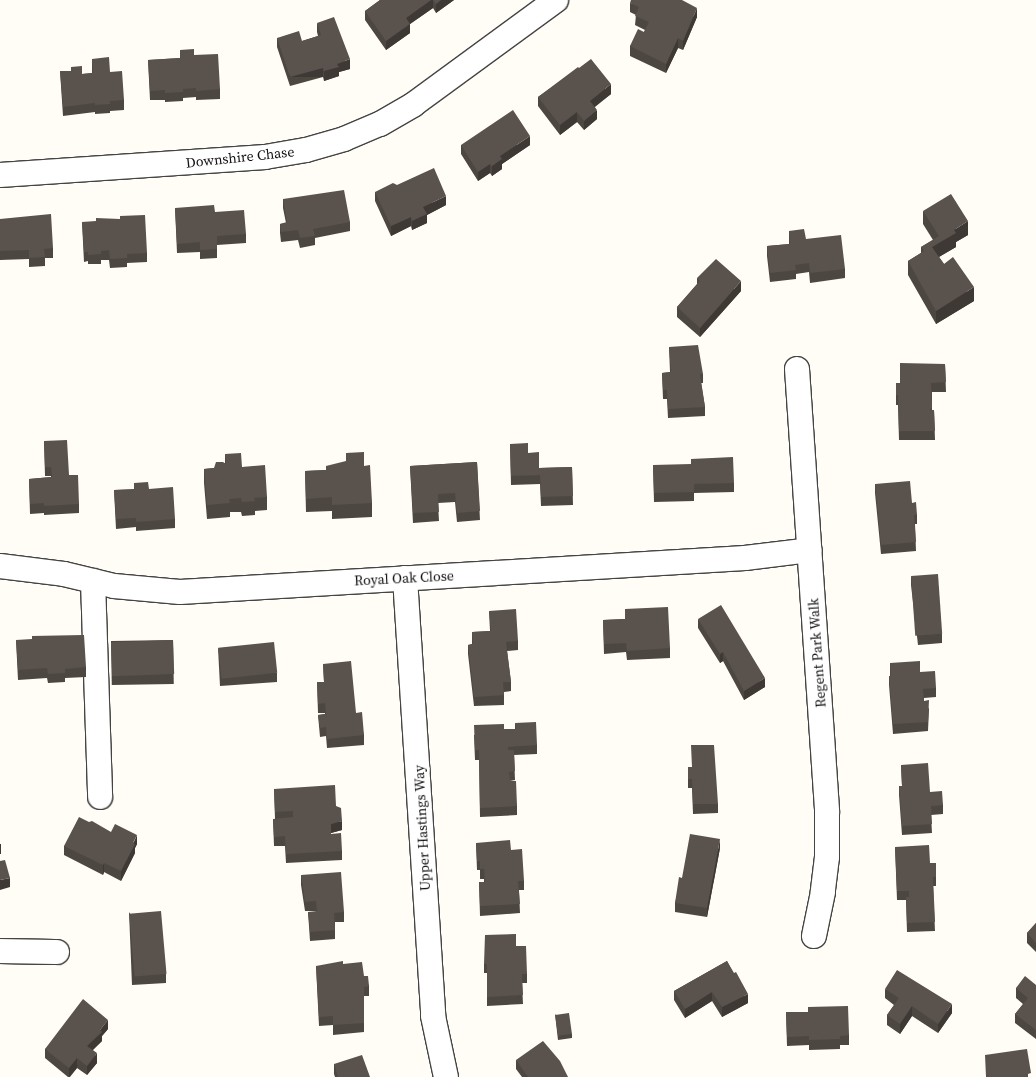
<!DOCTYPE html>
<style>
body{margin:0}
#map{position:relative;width:1036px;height:1077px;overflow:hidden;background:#fffdf5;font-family:"Source Serif 4",serif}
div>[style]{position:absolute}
.roads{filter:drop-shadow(1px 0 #444) drop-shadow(-1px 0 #444) drop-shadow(0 1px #444) drop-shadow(0 -1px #444)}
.minor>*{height:24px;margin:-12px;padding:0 12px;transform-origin:12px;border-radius:12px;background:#fff}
.wall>*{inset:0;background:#4d4742;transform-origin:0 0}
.shaded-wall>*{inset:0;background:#3f3936;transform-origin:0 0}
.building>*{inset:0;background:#5a524d;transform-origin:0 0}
span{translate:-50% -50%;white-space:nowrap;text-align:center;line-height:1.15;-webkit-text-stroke:5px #fff;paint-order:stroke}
.street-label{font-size:14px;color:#111}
</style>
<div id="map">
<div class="roads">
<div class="minor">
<i style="left:0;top:175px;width:266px;rotate:-3.9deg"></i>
<i style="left:265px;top:157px;width:42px;rotate:-9.7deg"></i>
<i style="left:306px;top:150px;width:40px;rotate:-16deg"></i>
<i style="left:344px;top:139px;width:39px;rotate:-23deg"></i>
<i style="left:380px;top:124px;width:39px;rotate:-30deg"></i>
<i style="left:414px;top:104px;width:176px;rotate:-36.2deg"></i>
<i style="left:797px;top:369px;width:444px;rotate:86.1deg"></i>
<i style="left:827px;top:812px;width:45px;rotate:90deg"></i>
<i style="left:827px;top:857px;width:35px;rotate:97deg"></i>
<i style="left:823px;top:892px;width:45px;rotate:101.6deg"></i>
<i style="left:0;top:566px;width:64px;rotate:7.1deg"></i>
<i style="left:64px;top:574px;width:51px;rotate:13.5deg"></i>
<i style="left:114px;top:586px;width:66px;rotate:5.2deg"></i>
<i style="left:180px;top:592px;width:566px;rotate:-3.44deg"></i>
<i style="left:745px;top:558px;width:65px;rotate:-7deg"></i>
<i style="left:405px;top:578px;width:439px;rotate:86.3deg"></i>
<i style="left:433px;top:1016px;width:62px;rotate:78deg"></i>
<i style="left:93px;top:581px;width:216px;rotate:88.1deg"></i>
<i style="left:0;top:951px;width:57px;rotate:1deg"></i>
</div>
</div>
<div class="wall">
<i style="clip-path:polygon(380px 0,454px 0,436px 13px,433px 8px,410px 24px,410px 33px,386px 50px,365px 20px,365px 11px)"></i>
<i style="clip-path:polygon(630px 3px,697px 17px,683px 50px,678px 48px,666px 73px,630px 56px,630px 46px,644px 32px,645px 30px,635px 25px,636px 15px,630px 12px)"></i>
<i style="clip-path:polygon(317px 23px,350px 69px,339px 72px,339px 76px,324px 81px,323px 77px,290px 86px,277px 47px,277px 38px,302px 41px,318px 36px,317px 32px)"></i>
<i style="clip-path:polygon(194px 55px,220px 89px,220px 99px,196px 100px,196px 97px,183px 98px,183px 101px,165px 102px,165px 100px,150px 100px,148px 60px,180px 58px)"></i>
<i style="clip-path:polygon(92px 59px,110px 72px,124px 100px,124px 110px,110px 111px,110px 113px,95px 114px,95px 112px,63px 116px,60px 71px,82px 74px,92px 73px)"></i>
<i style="clip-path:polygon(579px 68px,611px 94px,595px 107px,597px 119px,584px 130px,577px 122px,560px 135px,538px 106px,538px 97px)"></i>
<i style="clip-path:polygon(461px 145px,530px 145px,502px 164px,502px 169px,492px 176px,490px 173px,478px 181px,461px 154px)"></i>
<i style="clip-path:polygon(375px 192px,446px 205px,427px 215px,427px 223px,412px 230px,411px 226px,391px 236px,375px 201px)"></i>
<i style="clip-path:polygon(283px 199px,350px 222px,350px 231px,315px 238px,315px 245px,300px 248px,298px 240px,281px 242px,280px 233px,280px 224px,286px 223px,283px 208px)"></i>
<i style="clip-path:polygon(175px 208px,215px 212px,246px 234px,246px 243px,217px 245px,217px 258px,200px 259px,200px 252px,177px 253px)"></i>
<i style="clip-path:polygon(923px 211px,968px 235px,956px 242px,956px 247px,939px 257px,944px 264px,974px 301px,936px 324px,908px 275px,908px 261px,921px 253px,921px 247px,933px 240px,923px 224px)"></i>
<i style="clip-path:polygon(0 219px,53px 248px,53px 258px,45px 258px,45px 266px,29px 267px,29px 259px,0 260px)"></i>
<i style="clip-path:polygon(82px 222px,147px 253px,147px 262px,127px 263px,127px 267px,110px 268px,109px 260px,101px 260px,101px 264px,88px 264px,88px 261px,84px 262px)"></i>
<i style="clip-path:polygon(789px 231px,806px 239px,845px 269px,845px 278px,810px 283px,809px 272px,796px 274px,796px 279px,770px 282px,767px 256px,767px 246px,789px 244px)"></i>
<i style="clip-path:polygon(697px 278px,741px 291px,700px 337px,677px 317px,677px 307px,697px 284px)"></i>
<i style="clip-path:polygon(669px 347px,703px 374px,703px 383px,701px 383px,705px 407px,705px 416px,668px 418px,667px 399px,663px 399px,662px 373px,670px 372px)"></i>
<i style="clip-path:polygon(945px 364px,946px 392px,932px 392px,932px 410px,934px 410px,935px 440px,899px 440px,898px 405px,896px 405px,896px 383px,900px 383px)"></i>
<i style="clip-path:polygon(44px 441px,69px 475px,79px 504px,79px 513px,44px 515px,44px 513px,30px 514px,29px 479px,51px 477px,51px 476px,45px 476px)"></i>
<i style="clip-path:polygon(510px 444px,528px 453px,539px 468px,572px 467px,573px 505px,541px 506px,540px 484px,511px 485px)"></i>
<i style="clip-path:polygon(225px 454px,242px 467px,267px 497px,267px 510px,255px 511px,255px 515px,242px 516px,241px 512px,230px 512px,230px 517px,207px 519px,204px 483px,204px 469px,214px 468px,225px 463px)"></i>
<i style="clip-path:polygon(477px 462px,480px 520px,457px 522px,455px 502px,438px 503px,439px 521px,413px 523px,410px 466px)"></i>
<i style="clip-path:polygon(653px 465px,734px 483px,734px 492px,694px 493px,694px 501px,654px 502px)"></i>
<i style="clip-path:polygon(364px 466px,372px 503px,372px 517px,332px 519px,332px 511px,306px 512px,305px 471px,326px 470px)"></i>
<i style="clip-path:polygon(875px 484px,912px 503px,917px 515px,917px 524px,915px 524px,916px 551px,881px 554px,875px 493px)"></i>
<i style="clip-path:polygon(149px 489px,175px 519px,175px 528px,136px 531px,136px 527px,116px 529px,114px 490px)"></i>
<i style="clip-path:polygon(911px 576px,942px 634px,942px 643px,918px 645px,911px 585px)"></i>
<i style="clip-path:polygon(625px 609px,670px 648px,670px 658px,627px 660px,626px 652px,604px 654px,603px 620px,625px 619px)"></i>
<i style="clip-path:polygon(489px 611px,518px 641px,518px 650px,507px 651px,511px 682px,511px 691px,504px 692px,504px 705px,474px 706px,468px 654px,468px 645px,472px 644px,472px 632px,490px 631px)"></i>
<i style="clip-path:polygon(698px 619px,765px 687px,744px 700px,723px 661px,720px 663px,698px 628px)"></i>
<i style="clip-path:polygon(16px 640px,86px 667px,86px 677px,65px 678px,65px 682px,48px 683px,47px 678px,18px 680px)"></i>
<i style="left:173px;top:640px;width:44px;height:62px;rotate:89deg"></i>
<i style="clip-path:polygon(218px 648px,277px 673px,277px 682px,220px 686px)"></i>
<i style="clip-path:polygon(890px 663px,920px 672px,936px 688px,936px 697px,924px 698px,924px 701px,929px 709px,928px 731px,893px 734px,889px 685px,889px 676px,890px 676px)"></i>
<i style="clip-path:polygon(323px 664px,356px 713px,364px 735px,364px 745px,327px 748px,326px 736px,320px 737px,318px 715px,325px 714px,325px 713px,318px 713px,317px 682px,324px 682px)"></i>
<i style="clip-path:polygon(515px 723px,537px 745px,537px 754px,514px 755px,515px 780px,510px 781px,517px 806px,517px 815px,480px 817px,479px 760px,475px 760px,474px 735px,504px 729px,515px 729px)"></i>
<i style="clip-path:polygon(901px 765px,943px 805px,943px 814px,931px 815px,932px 833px,902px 835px,899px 795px,899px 786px,902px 786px)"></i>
<i style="clip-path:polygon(688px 767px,718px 804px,718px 813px,693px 814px,692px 788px,688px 788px)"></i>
<i style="clip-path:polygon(274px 789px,336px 806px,342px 830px,331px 833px,331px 834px,342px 851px,342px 860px,286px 863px,285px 846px,274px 846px,273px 819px,275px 819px)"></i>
<i style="clip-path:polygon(111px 832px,137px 844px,135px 848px,135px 853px,121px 881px,104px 872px,103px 875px,64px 855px,64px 846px)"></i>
<i style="clip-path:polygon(476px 843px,511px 850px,524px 881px,524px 890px,519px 890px,520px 913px,480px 916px,479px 882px,484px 882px,484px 879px,480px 879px,480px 870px,477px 870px)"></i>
<i style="clip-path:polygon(895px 847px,930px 863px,936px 863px,936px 886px,933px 886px,935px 931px,907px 932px,906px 900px,897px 900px)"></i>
<i style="clip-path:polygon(720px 848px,707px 917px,675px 912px,675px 903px,682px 878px)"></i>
<i style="clip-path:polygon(301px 875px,344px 912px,344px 922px,335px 922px,335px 939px,310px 941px,308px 912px,316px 912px,316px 911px,305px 911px,301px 885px)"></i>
<i style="clip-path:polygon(129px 912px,166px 974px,166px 983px,132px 985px)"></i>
<i style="clip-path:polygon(1036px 923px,1036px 952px,1027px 943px,1027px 933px)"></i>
<i style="clip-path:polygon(516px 946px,527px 974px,527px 983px,522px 983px,523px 1004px,487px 1006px,487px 973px,484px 973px,484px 964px)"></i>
<i style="clip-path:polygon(727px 961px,748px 1003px,722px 1017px,712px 1001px,685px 1018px,674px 1000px,674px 991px)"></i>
<i style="clip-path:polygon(316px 966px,364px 976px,369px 986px,369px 996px,364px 996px,364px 1032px,333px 1035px,333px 1025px,319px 1026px)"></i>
<i style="clip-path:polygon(1036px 985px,1036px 1039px,1015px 1023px,1015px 1014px,1023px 1004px,1016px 998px,1016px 988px)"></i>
<i style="clip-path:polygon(885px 989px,952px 1013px,938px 1033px,912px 1016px,900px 1034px,887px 1025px,887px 1015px,894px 1005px,885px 998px)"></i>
<i style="clip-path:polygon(786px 1012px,849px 1035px,849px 1045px,840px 1045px,840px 1049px,809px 1050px,809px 1045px,787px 1046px)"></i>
<i style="clip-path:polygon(555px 1014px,572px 1034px,572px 1038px,558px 1040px)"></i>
<i style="clip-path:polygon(108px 1029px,102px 1036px,102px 1041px,93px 1050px,97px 1063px,87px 1075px,77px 1068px,70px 1077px,68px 1077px,45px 1058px,45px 1049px)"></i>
<i style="clip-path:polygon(516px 1060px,568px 1077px,522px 1077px,516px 1069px)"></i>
<i style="clip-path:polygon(334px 1064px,370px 1077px,335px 1077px,334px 1074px)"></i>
</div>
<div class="shaded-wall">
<i style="clip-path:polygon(431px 0,433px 0,433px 8px,410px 24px,410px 33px,386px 50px,386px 41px,406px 18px)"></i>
<i style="clip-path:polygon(441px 0,454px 0,436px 13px,436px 4px)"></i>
<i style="clip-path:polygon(697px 8px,697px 17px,683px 50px,683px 41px)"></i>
<i style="clip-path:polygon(678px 38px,678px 48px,666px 73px,666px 64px)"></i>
<i style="clip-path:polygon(350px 59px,350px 69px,339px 72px,339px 76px,324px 81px,324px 71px,337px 64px)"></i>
<i style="left:323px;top:68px;width:9px;height:34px;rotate:90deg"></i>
<i style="clip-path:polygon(611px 84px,611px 94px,590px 110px,590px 101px)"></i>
<i style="clip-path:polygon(597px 110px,597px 119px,584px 130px,584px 121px)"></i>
<i style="clip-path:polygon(577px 112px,577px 122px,560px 135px,560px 125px)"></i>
<i style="clip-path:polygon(530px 136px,530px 145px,502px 164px,502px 169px,492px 176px,492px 166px,500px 156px)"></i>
<i style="clip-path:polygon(490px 164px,490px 173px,478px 181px,478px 172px)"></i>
<i style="clip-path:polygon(446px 196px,446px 205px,427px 215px,427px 223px,412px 230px,412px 221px,423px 207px)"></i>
<i style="clip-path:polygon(411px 217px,411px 226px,391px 236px,391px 226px)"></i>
<i style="clip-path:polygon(968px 221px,968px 235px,956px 242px,956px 247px,932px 261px,932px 247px,954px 230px)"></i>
<i style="clip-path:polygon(741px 281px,741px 291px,700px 337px,700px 328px)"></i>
<i style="clip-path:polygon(974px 287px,974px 301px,936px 324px,936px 311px)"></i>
<i style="clip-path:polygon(723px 652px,723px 661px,720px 663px,720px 654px)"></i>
<i style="clip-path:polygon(765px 678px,765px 687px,744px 700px,744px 691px)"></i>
<i style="clip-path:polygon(342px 821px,342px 830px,331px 833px,331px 824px)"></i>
<i style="clip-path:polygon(137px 835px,137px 844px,135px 848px,135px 853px,121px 881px,121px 871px)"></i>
<i style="clip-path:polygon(720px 839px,720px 848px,707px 917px,707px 908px)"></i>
<i style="left:0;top:844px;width:1px;height:10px"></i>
<i style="clip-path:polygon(104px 863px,104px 872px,103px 875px,103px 865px)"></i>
<i style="clip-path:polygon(10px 878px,10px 887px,0 890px,0 880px)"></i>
<i style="clip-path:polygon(712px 992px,712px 1001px,685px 1018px,685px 1009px)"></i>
<i style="clip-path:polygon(748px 994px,748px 1003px,722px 1017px,722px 1007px)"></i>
<i style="clip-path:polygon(952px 1004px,952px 1013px,938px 1033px,938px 1024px)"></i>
<i style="clip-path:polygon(912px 1006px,912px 1016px,900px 1034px,900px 1024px)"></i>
<i style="clip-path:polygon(108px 1020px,108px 1029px,102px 1036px,102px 1041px,87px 1055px,87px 1046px)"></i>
<i style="clip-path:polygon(97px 1053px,97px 1063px,87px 1075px,87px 1066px)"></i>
<i style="clip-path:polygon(77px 1058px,77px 1068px,69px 1077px,69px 1068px)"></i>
</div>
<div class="building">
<i style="clip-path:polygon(380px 0,431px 0,406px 18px,410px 24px,386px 41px,365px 11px)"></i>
<i style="clip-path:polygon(433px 0,441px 0,436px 4px)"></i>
<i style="clip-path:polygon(631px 0,682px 0,697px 8px,683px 41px,678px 38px,666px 64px,630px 46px,638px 29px,644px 32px,649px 22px,635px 16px,639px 7px,630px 3px)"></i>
<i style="clip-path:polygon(334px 17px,350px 59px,337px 64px,339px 67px,324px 71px,323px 68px,290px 77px,277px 38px,299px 31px,302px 41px,321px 35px,317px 23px)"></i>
<i style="clip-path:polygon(194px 49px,194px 55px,218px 54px,220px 89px,196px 91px,196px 88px,183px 89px,183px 92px,165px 93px,165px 90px,150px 91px,148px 60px,180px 58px,180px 50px)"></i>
<i style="clip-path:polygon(109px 57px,110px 72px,122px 71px,124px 100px,110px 101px,110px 104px,95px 105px,95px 103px,63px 107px,60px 71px,71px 71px,71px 67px,82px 66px,82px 74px,93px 73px,92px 59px)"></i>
<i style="clip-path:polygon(591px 59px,611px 84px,590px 101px,597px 110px,584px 121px,577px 112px,560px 125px,538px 97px,578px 67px,579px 68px)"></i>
<i style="clip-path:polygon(513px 110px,530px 136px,500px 156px,502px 159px,492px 166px,490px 164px,478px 172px,461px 145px)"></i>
<i style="clip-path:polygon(434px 168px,446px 196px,423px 207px,427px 214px,412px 221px,411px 217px,391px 226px,375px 192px,393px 183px,397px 185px)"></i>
<i style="clip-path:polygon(344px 190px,350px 222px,313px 229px,315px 236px,300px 238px,298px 230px,281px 232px,280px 224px,287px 222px,283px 199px)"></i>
<i style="clip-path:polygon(951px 194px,968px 221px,954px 230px,956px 233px,932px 247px,944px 264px,953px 257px,974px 287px,936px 311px,908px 261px,924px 251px,921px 247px,939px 236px,923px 211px)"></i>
<i style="clip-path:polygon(214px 205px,215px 212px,244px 210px,246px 234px,217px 236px,217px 249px,200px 250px,200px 242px,177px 244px,175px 208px)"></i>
<i style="clip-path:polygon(51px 214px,53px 248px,44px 249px,45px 257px,29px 258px,29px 250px,0 251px,0 219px)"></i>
<i style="clip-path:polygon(145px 215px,147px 253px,127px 254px,127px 258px,110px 259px,109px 250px,101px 251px,101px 254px,88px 255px,88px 252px,84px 252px,82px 222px,96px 221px,96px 218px,120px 219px,120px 216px)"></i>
<i style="clip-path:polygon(804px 229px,806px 239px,841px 235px,845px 269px,810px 273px,809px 263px,795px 265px,796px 270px,770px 273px,767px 246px,790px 244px,789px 231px)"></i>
<i style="clip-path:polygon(716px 259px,741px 281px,700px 328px,677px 307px,700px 281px,697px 278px)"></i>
<i style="clip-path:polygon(698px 345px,703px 374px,700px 374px,705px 407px,668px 409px,667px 390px,663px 390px,662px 373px,671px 372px,669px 347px)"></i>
<i style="clip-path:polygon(900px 363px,945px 364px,946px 382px,931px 383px,932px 408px,929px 410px,934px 410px,935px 431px,899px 431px,898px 395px,896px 395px,896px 383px,900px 383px)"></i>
<i style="clip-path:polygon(67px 440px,69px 475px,78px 475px,79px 504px,44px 506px,44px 503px,30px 504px,29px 479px,52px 477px,51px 467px,45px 467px,44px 441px)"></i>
<i style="clip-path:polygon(528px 443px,528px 453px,539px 452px,539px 468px,572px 467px,573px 496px,541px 497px,540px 475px,511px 476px,510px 444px)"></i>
<i style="clip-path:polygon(364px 452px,364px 466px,370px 465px,372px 503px,332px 505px,332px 497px,306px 499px,305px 471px,326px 470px,326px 466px,346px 461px,346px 453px)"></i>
<i style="clip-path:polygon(241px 453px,242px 467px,265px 465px,267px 497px,254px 498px,255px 501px,242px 502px,241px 498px,229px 499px,230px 503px,207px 505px,204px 469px,214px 468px,216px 462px,223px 462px,226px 464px,225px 454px)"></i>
<i style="clip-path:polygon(733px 457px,734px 483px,694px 484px,694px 492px,654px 493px,653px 465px,691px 464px,691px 459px)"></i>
<i style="clip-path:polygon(477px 462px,480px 511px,457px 513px,455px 493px,438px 494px,439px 512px,413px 513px,410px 466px)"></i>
<i style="clip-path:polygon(910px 481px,912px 503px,916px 502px,917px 515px,914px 515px,916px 542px,881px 545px,875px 484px)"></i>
<i style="clip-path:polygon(148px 482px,149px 489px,173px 487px,175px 519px,136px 522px,136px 518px,116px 519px,114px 490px,134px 489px,134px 483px)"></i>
<i style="left:938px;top:574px;width:60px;height:27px;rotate:86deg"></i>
<i style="clip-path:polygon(721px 605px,765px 678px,744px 691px,723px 652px,720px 654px,698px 619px)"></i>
<i style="clip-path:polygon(668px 607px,670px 648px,627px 651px,626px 643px,604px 644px,603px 620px,625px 619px,625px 609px)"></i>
<i style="clip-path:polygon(516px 609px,518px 641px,506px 642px,511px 682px,503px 682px,504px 695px,474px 697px,468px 645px,473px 644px,472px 632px,491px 631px,489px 611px)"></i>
<i style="clip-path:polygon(84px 635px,86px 667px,65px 669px,65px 673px,48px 674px,47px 668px,18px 670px,16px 640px,32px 639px,32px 636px)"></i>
<i style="left:173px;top:640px;width:34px;height:62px;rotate:88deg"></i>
<i style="left:274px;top:642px;width:31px;height:56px;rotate:84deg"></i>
<i style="clip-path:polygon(351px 661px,356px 713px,362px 712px,364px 735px,327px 739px,326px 727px,320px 728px,318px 715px,326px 714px,325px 703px,318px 704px,317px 682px,324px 682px,323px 664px)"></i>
<i style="clip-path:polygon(920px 661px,920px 672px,935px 671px,936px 688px,923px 689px,924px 701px,929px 700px,928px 722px,893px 724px,889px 676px,891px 676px,890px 663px)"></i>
<i style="clip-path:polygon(536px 722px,537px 745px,508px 747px,508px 750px,514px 750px,515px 771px,509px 772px,510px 781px,516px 781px,517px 806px,480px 808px,479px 750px,475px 750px,474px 725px,504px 724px,504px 729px,516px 729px,515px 723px)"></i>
<i style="clip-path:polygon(691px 745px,714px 745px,718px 804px,693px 804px,692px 779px,688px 779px,688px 767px,692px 767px)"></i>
<i style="clip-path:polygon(928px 763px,930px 792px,942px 791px,943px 805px,931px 806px,932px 824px,902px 826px,899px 786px,902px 786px,901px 765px)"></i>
<i style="clip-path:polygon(335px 785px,336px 806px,341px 808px,342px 821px,331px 824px,331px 834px,341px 833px,342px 851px,286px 854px,285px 836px,274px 837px,273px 819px,293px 817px,293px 811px,275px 812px,274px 789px)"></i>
<i style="clip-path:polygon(79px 817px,89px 822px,92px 821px,111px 832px,115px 824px,137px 835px,133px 843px,135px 844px,121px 871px,104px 863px,103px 865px,64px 846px)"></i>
<i style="clip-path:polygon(690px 834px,720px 839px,707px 908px,675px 903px,679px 877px,682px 878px)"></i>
<i style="clip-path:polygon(510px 840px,511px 850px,522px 849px,524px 881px,518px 881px,520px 904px,480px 906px,479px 882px,485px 882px,484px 869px,480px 869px,480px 861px,477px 861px,476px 843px)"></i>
<i style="clip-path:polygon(929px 845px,930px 863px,936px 863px,936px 877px,933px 877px,935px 922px,907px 923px,906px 897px,909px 897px,909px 891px,897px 891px,895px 847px)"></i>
<i style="clip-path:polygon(5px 860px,10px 878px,0 880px,0 861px)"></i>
<i style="clip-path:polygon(341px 872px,344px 912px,334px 913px,335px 930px,310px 932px,308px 912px,317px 911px,316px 901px,305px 902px,301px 875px)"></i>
<i style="left:161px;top:911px;width:63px;height:32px;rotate:85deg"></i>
<i style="clip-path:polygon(1036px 923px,1036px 943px,1027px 933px)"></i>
<i style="clip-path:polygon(516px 934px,516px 946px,526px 946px,527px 974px,522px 974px,523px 995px,487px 997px,487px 964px,484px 964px,485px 935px)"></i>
<i style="clip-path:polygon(343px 961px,343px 964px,362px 962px,364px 976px,368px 976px,369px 986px,364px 987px,364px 1023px,333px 1025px,333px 1016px,319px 1017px,316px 966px)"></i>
<i style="clip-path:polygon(727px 961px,734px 973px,736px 972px,748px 994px,722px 1007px,712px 992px,685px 1009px,674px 991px)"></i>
<i style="clip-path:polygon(897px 970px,952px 1004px,938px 1024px,912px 1006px,900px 1024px,887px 1015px,899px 998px,885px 989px)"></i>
<i style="clip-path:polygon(1025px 976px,1036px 985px,1036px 1030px,1015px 1014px,1028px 998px,1016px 988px)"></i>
<i style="clip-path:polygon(83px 999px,108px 1020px,100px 1030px,102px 1032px,87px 1046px,97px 1053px,87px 1066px,77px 1058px,69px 1068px,45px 1049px)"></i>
<i style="clip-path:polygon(848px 1006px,849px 1035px,840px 1036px,840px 1039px,809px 1040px,809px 1036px,787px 1037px,786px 1012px,808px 1012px,808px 1007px)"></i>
<i style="left:569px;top:1013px;width:21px;height:14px;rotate:82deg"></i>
<i style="clip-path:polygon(543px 1041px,560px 1061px,568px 1077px,528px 1077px,516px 1060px)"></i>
<i style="clip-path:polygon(1027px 1049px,1031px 1073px,1028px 1074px,1028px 1077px,986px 1077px,985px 1055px)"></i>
<i style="clip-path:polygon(362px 1055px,370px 1077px,338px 1077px,334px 1064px)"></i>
</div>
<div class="street-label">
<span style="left:240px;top:157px;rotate:-6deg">Downshire Chase</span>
<span style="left:404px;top:578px;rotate:-3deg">Royal Oak Close</span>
<span style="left:817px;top:653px;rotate:-94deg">Regent Park Walk</span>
<span style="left:422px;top:828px;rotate:-93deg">Upper Hastings Way</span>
</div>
</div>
